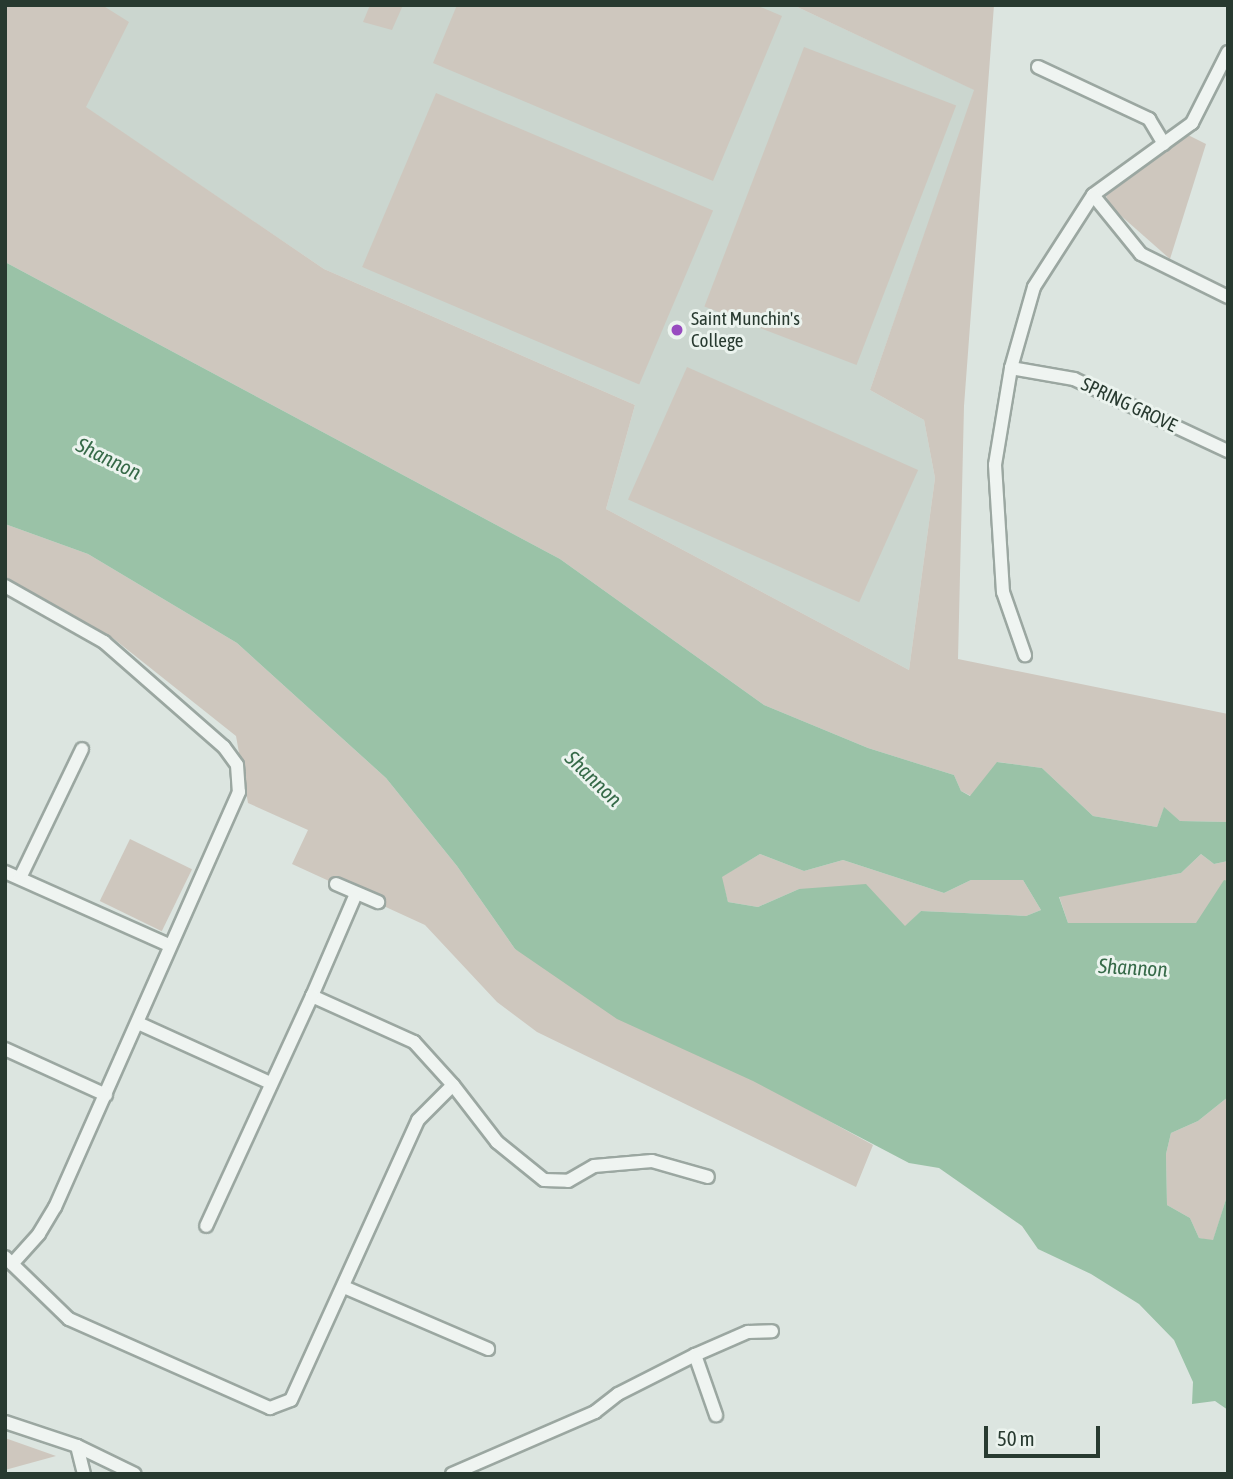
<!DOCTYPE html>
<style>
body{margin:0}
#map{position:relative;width:1233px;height:1479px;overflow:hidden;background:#dce5e0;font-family:"Asap Condensed",sans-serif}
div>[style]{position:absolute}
.built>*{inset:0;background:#cbd6cf}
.green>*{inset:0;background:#cec7be;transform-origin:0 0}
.water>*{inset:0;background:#9ac2a7}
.roads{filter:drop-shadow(2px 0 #9ba7a1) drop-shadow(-2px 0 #9ba7a1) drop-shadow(0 2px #9ba7a1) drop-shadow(0 -2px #9ba7a1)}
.minor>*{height:12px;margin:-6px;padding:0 6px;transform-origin:6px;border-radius:6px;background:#eff4f1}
.dots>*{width:19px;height:19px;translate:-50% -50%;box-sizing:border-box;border:4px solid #ebf3ee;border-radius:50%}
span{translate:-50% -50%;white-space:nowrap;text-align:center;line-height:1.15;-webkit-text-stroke:6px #ebf3ee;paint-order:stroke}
.poi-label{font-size:19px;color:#283a30}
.left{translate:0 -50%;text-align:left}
.street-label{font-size:19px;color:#283a30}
.water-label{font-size:21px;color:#366a48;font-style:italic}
.frame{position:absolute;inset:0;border:7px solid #283a30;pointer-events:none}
.scale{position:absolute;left:984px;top:1426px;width:116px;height:32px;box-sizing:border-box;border:4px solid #283a30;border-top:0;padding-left:9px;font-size:21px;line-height:24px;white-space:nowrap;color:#283a30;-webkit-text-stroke:5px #ebf3ee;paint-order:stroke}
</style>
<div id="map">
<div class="built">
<i style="clip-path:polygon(40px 5px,793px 5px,975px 90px,870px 390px,924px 420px,935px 478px,909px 670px,606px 509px,635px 405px,324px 269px,20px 63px)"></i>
</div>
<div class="green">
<i style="clip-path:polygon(5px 5px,102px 5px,129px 22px,86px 107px,324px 269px,635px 405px,606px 509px,909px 670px,935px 478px,924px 420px,870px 390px,974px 90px,793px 5px,994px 5px,964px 406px,958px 659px,1228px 714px,1228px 822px,1180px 821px,1164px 808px,1157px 827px,1093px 816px,1042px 768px,998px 762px,971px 796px,961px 791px,954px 775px,868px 748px,764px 705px,560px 559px,5px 262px)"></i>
<i style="clip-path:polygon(370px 5px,403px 5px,392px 30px,363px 22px)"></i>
<i style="clip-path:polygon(457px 5px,756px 5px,782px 16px,713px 181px,433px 63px)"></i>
<i style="left:804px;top:47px;width:163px;height:278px;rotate:21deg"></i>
<i style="left:436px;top:93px;width:301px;height:189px;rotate:23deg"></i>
<i style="clip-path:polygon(1188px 135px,1206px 144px,1170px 259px,1111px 207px,1106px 196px)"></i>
<i style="left:687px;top:367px;width:253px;height:145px;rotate:24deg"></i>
<i style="clip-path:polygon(5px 524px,88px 554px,237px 643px,386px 778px,457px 866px,515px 949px,873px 1145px,856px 1187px,537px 1032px,497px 1002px,425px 925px,292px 864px,308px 830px,248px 803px,236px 736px,114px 639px,5px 580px)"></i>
<i style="left:130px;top:839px;width:69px;height:69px;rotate:26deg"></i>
<i style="clip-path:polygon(760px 854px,804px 871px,843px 860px,944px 893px,971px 880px,1023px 880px,1041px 910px,1026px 916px,921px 911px,905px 927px,799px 889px,758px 907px,728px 902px,721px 877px)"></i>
<i style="clip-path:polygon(1201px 854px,1214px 864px,1228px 861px,1228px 881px,1197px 923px,1068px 923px,1059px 896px,1181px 873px)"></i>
<i style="clip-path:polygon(1228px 1097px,1228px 1193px,1213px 1241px,1199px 1238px,1190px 1218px,1167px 1205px,1166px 1154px,1171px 1133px,1198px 1121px)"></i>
<i style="clip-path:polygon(5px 1438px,56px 1456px,5px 1470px)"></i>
</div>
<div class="water">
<i style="clip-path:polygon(evenodd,5px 262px,560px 559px,764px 705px,868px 748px,954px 775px,961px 791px,970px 796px,997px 762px,1042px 768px,1093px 816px,1157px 827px,1164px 807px,1180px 821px,1228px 822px,1228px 861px,1214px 864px,1201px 854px,1181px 873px,1059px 897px,1068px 923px,1196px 923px,1224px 880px,1228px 881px,1228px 1097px,1198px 1121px,1171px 1133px,1166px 1154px,1167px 1205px,1190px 1218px,1199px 1238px,1213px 1240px,1228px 1193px,1228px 1410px,1215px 1401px,1192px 1404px,1193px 1382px,1174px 1340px,1139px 1304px,1091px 1274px,1038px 1249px,1022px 1226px,939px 1168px,909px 1163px,753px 1081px,617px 1019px,515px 949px,457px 866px,386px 778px,237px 643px,88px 554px,5px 524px,5px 262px,760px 854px,804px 871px,843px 860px,944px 893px,971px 880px,1023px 880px,1041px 910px,1026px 916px,921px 911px,905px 926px,866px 884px,799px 889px,758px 907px,728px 902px,722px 877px,760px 854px)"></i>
</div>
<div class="roads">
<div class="minor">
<i style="left:1228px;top:52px;width:80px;rotate:116.9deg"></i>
<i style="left:1192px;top:123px;width:122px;rotate:144deg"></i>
<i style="left:1093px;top:195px;width:109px;rotate:122.7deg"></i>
<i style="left:1034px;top:287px;width:84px;rotate:105.9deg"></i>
<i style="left:1011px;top:368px;width:64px;rotate:9.9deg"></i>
<i style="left:1074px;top:379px;width:170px;rotate:25.1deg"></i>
<i style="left:1038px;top:67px;width:123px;rotate:25.1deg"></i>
<i style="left:1149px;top:119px;width:29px;rotate:59deg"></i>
<i style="left:1093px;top:195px;width:76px;rotate:50.9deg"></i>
<i style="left:1141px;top:254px;width:97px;rotate:26.3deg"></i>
<i style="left:1011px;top:368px;width:98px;rotate:99.4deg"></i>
<i style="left:995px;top:465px;width:127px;rotate:86.4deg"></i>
<i style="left:1003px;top:592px;width:67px;rotate:70.8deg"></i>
<i style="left:5px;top:586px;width:114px;rotate:29.5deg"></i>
<i style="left:104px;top:642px;width:159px;rotate:41.2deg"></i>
<i style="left:224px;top:747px;width:22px;rotate:54deg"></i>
<i style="left:237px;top:765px;width:27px;rotate:86deg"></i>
<i style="left:239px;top:792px;width:454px;rotate:113.9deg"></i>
<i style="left:55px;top:1207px;width:31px;rotate:121deg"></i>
<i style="left:39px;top:1234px;width:40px;rotate:132deg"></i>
<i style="left:5px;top:872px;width:180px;rotate:24deg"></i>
<i style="left:20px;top:878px;width:143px;rotate:-64.3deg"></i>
<i style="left:336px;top:884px;width:46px;rotate:23.2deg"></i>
<i style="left:312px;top:996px;width:111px;rotate:-66.7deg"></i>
<i style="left:138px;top:1023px;width:145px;rotate:24.4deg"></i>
<i style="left:5px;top:1049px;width:111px;rotate:24.5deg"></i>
<i style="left:453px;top:1085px;width:72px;rotate:52.3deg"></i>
<i style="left:497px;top:1142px;width:60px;rotate:39deg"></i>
<i style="left:544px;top:1180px;width:24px;rotate:2deg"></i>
<i style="left:568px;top:1181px;width:30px;rotate:-30deg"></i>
<i style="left:594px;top:1166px;width:58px;rotate:-4.9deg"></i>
<i style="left:652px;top:1161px;width:58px;rotate:15.9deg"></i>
<i style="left:5px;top:1257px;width:89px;rotate:44.1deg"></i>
<i style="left:69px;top:1319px;width:220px;rotate:23.9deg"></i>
<i style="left:270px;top:1408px;width:22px;rotate:-21deg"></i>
<i style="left:291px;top:1400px;width:307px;rotate:-65.6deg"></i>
<i style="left:418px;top:1120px;width:49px;rotate:-45deg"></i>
<i style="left:453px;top:1085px;width:58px;rotate:-132.2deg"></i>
<i style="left:414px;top:1042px;width:112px;rotate:-155.7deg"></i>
<i style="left:312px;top:996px;width:253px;rotate:114.7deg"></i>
<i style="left:344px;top:1287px;width:157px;rotate:23.3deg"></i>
<i style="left:695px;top:1355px;width:64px;rotate:70.7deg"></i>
<i style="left:5px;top:1422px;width:76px;rotate:18.4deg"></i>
<i style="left:77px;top:1446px;width:29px;rotate:76deg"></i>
<i style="left:77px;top:1446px;width:64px;rotate:25.8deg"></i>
<i style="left:452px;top:1474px;width:156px;rotate:-23.4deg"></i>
<i style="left:595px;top:1412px;width:29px;rotate:-38deg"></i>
<i style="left:618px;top:1394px;width:86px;rotate:-26.9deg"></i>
<i style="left:695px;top:1355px;width:58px;rotate:-23.5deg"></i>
<i style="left:748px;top:1332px;width:24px;rotate:-2deg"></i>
</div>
</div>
<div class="dots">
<i style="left:677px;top:330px;background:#984bc0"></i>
</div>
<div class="poi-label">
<span class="left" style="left:691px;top:330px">Saint Munchin's<br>College</span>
</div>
<div class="street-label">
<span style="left:1129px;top:405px;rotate:25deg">SPRING GROVE</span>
</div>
<div class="water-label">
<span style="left:109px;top:458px;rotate:26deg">Shannon</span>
<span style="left:594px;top:778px;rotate:44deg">Shannon</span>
<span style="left:1133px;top:967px;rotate:3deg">Shannon</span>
</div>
<div class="frame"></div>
<div class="scale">50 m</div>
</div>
